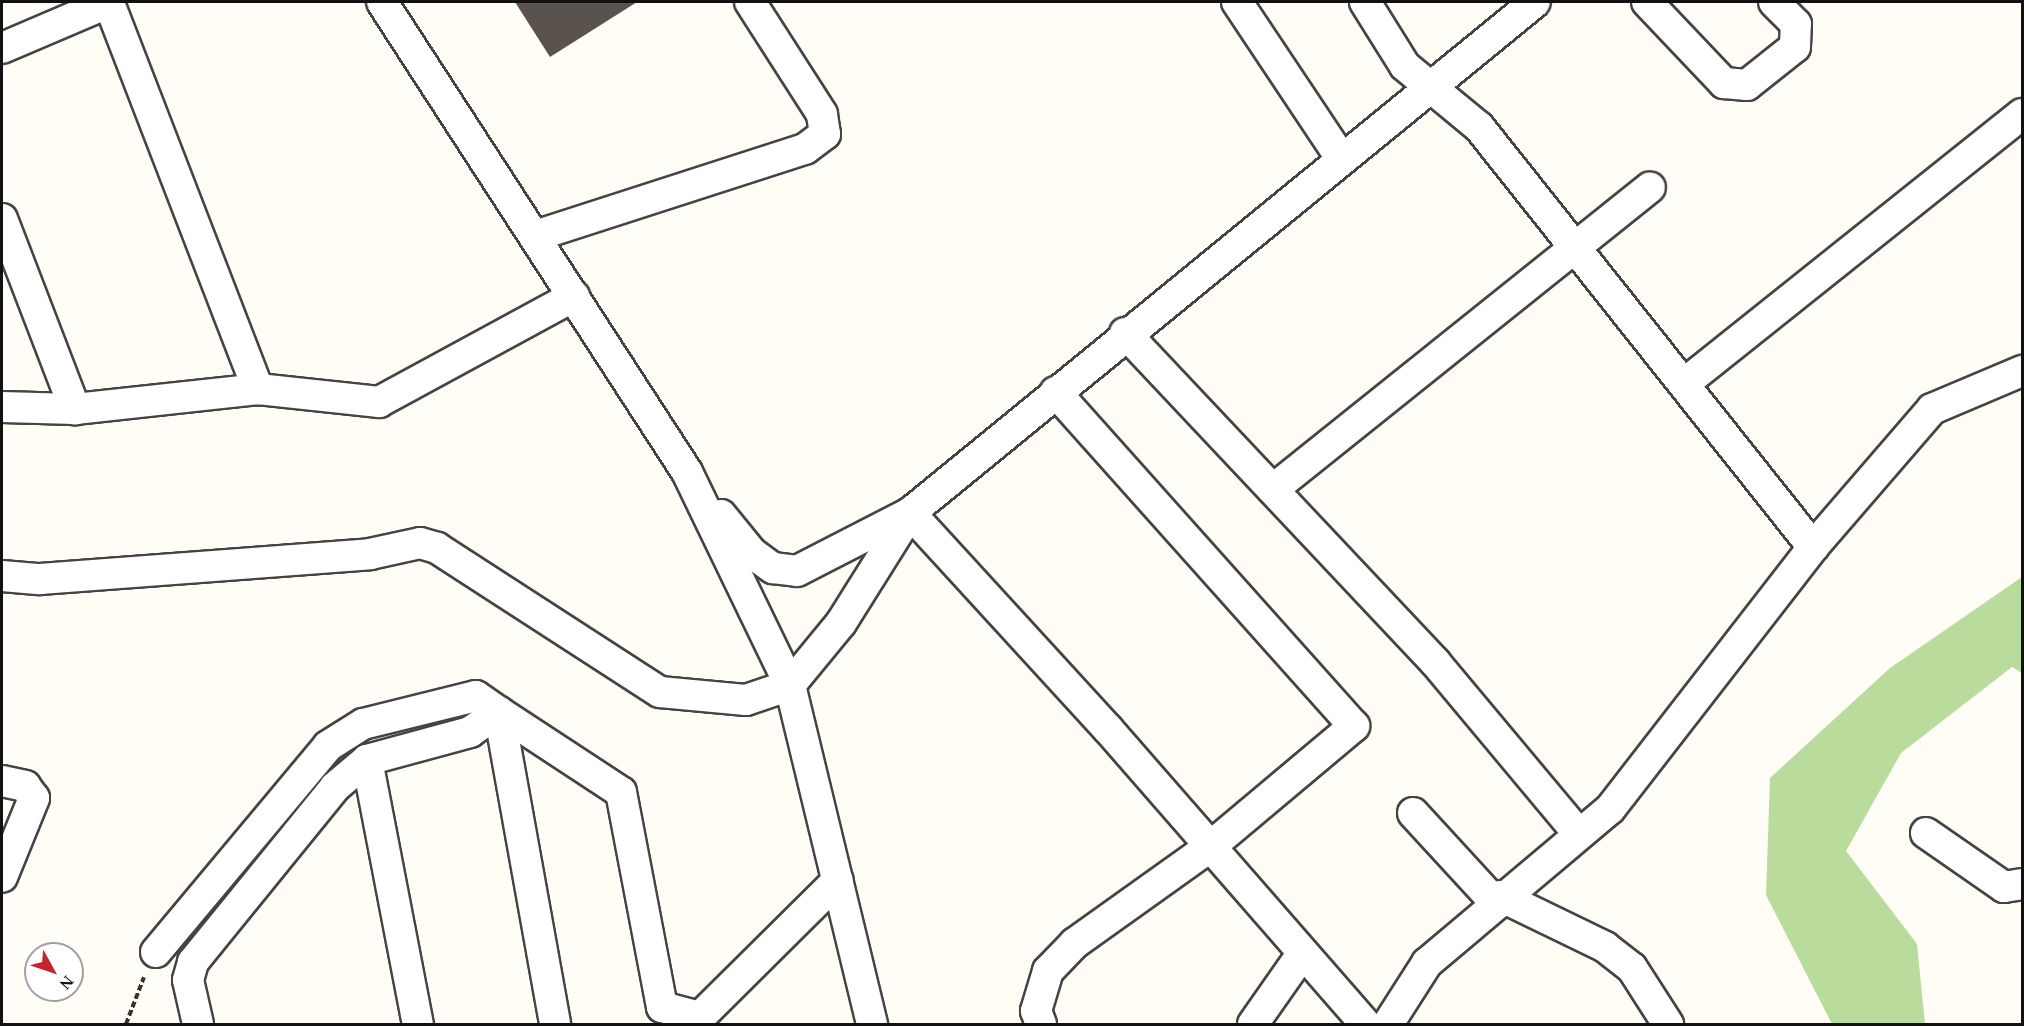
<!DOCTYPE html>
<style>
body{margin:0}
#map{position:relative;width:2024px;height:1026px;overflow:hidden;background:#fffdf5;font-family:Georgia,serif}
div>[style]{position:absolute}
.forest>*{inset:0;background:#b9dc9c}
.building>*{inset:0;background:#5a524d}
.path>*{height:4px;margin-top:-2px;transform-origin:0;background:repeating-linear-gradient(90deg,#333 0 6px,transparent 0 9px)}
.roads{filter:drop-shadow(2px 0 #444) drop-shadow(-2px 0 #444) drop-shadow(0 2px #444) drop-shadow(0 -2px #444)}
.minor>*{height:30px;margin:-15px;padding:0 15px;transform-origin:15px;border-radius:15px;background:#fff}
span{translate:-50% -50%;white-space:nowrap;text-align:center;line-height:1.15;-webkit-text-stroke:6px #fff;paint-order:stroke}
.frame{position:absolute;inset:0;border:3px solid #111;pointer-events:none}
.north{position:absolute;left:24px;top:942px;width:60px;height:60px;box-sizing:border-box;background:#fff;border:2px solid #a0a0a0;border-radius:50%;rotate:130deg;font-size:16px;font-weight:700;line-height:24px;text-align:center;color:#111}
.north::after{content:'';display:block;margin:auto;width:21px;height:27px;background:#c4262e;clip-path:polygon(50% 0,100% 100%,50% 72%,0 100%)}
</style>
<div id="map">
<div class="forest">
<i style="clip-path:polygon(2022px 577px,2022px 673px,2012px 667px,1901px 753px,1846px 851px,1917px 944px,1925px 1024px,1832px 1024px,1766px 895px,1770px 778px,1890px 668px)"></i>
</div>
<div class="building">
<i style="clip-path:polygon(515px 2px,637px 2px,550px 57px)"></i>
</div>
<div class="path">
<i style="left:126px;top:1024px;width:50px;rotate:-69deg"></i>
</div>
<div class="roads">
<div class="minor">
<i style="left:382px;top:2px;width:560px;rotate:57.02deg"></i>
<i style="left:687px;top:472px;width:237px;rotate:64.2deg"></i>
<i style="left:790px;top:685px;width:349px;rotate:76.4deg"></i>
<i style="left:1237px;top:2px;width:187px;rotate:56.3deg"></i>
<i style="left:1365px;top:2px;width:75px;rotate:58deg"></i>
<i style="left:1405px;top:66px;width:96px;rotate:39.5deg"></i>
<i style="left:1479px;top:127px;width:537px;rotate:51.51deg"></i>
<i style="left:1647px;top:2px;width:112px;rotate:46.5deg"></i>
<i style="left:1724px;top:83px;width:23px;rotate:5deg"></i>
<i style="left:1747px;top:85px;width:61px;rotate:-38.4deg"></i>
<i style="left:1795px;top:47px;width:23px;rotate:-88deg"></i>
<i style="left:1796px;top:24px;width:31px;rotate:-135deg"></i>
<i style="left:109px;top:3px;width:414px;rotate:68.9deg"></i>
<i style="left:2px;top:48px;width:117px;rotate:-23.1deg"></i>
<i style="left:2px;top:219px;width:204px;rotate:69deg"></i>
<i style="left:535px;top:236px;width:284px;rotate:-17.9deg"></i>
<i style="left:805px;top:149px;width:25px;rotate:-37deg"></i>
<i style="left:825px;top:134px;width:20px;rotate:-99deg"></i>
<i style="left:822px;top:114px;width:133px;rotate:-122.7deg"></i>
<i style="left:1125px;top:333px;width:452px;rotate:46.7deg"></i>
<i style="left:1435px;top:662px;width:222px;rotate:50.1deg"></i>
<i style="left:1685px;top:383px;width:431px;rotate:-38.6deg"></i>
<i style="left:2px;top:407px;width:73px;rotate:1.6deg"></i>
<i style="left:75px;top:409px;width:184px;rotate:-6.2deg"></i>
<i style="left:258px;top:389px;width:122px;rotate:6.1deg"></i>
<i style="left:379px;top:402px;width:222px;rotate:-28.5deg"></i>
<i style="left:1276px;top:487px;width:479px;rotate:-38.7deg"></i>
<i style="left:721px;top:515px;width:49px;rotate:50.8deg"></i>
<i style="left:752px;top:553px;width:26px;rotate:36deg"></i>
<i style="left:773px;top:568px;width:24px;rotate:7deg"></i>
<i style="left:797px;top:571px;width:127px;rotate:-27.2deg"></i>
<i style="left:910px;top:513px;width:293px;rotate:47.5deg"></i>
<i style="left:1108px;top:729px;width:391px;rotate:48.9deg"></i>
<i style="left:2px;top:576px;width:38px;rotate:5deg"></i>
<i style="left:40px;top:579px;width:331px;rotate:-4.3deg"></i>
<i style="left:370px;top:554px;width:51px;rotate:-12.4deg"></i>
<i style="left:420px;top:543px;width:18px;rotate:16deg"></i>
<i style="left:437px;top:548px;width:265px;rotate:32.9deg"></i>
<i style="left:660px;top:692px;width:86px;rotate:5.3deg"></i>
<i style="left:746px;top:700px;width:46px;rotate:-18.8deg"></i>
<i style="left:790px;top:685px;width:80px;rotate:-50.6deg"></i>
<i style="left:841px;top:623px;width:130px;rotate:-57.9deg"></i>
<i style="left:910px;top:513px;width:807px;rotate:-39.27deg"></i>
<i style="left:367px;top:760px;width:269px;rotate:79.1deg"></i>
<i style="left:2px;top:781px;width:24px;rotate:12deg"></i>
<i style="left:25px;top:786px;width:15px;rotate:53deg"></i>
<i style="left:34px;top:798px;width:85px;rotate:112.1deg"></i>
<i style="left:1413px;top:813px;width:120px;rotate:47.4deg"></i>
<i style="left:1926px;top:833px;width:95px;rotate:34.7deg"></i>
<i style="left:2004px;top:887px;width:18px;rotate:-9deg"></i>
<i style="left:1500px;top:896px;width:117px;rotate:25.9deg"></i>
<i style="left:1605px;top:947px;width:34px;rotate:38deg"></i>
<i style="left:1632px;top:968px;width:67px;rotate:57.3deg"></i>
<i style="left:156px;top:952px;width:268px;rotate:-50.1deg"></i>
<i style="left:328px;top:746px;width:41px;rotate:-32.2deg"></i>
<i style="left:363px;top:724px;width:116px;rotate:-13.9deg"></i>
<i style="left:476px;top:696px;width:28px;rotate:35deg"></i>
<i style="left:499px;top:712px;width:317px;rotate:79.8deg"></i>
<i style="left:198px;top:1024px;width:45px;rotate:-102.8deg"></i>
<i style="left:188px;top:980px;width:19px;rotate:-74deg"></i>
<i style="left:193px;top:962px;width:225px;rotate:-50.9deg"></i>
<i style="left:335px;top:787px;width:42px;rotate:-40.2deg"></i>
<i style="left:367px;top:760px;width:107px;rotate:-15.2deg"></i>
<i style="left:470px;top:732px;width:35px;rotate:-35deg"></i>
<i style="left:499px;top:712px;width:146px;rotate:33.3deg"></i>
<i style="left:621px;top:792px;width:219px;rotate:79.2deg"></i>
<i style="left:662px;top:1007px;width:39px;rotate:15deg"></i>
<i style="left:700px;top:1017px;width:194px;rotate:-44.8deg"></i>
<i style="left:1041px;top:1024px;width:14px;rotate:-111deg"></i>
<i style="left:1036px;top:1011px;width:42px;rotate:-73.3deg"></i>
<i style="left:1048px;top:971px;width:39px;rotate:-46deg"></i>
<i style="left:1075px;top:943px;width:167px;rotate:-35.5deg"></i>
<i style="left:1211px;top:846px;width:187px;rotate:-40deg"></i>
<i style="left:1354px;top:726px;width:448px;rotate:-131.8deg"></i>
<i style="left:1253px;top:1024px;width:85px;rotate:-55deg"></i>
<i style="left:1388px;top:1024px;width:72px;rotate:-57.4deg"></i>
<i style="left:1427px;top:963px;width:239px;rotate:-40.1deg"></i>
<i style="left:1610px;top:809px;width:331px;rotate:-52.2deg"></i>
<i style="left:1813px;top:547px;width:182px;rotate:-49.2deg"></i>
<i style="left:1932px;top:409px;width:98px;rotate:-22.9deg"></i>
</div>
</div>
<div class="frame"></div>
<div class="north">N</div>
</div>
